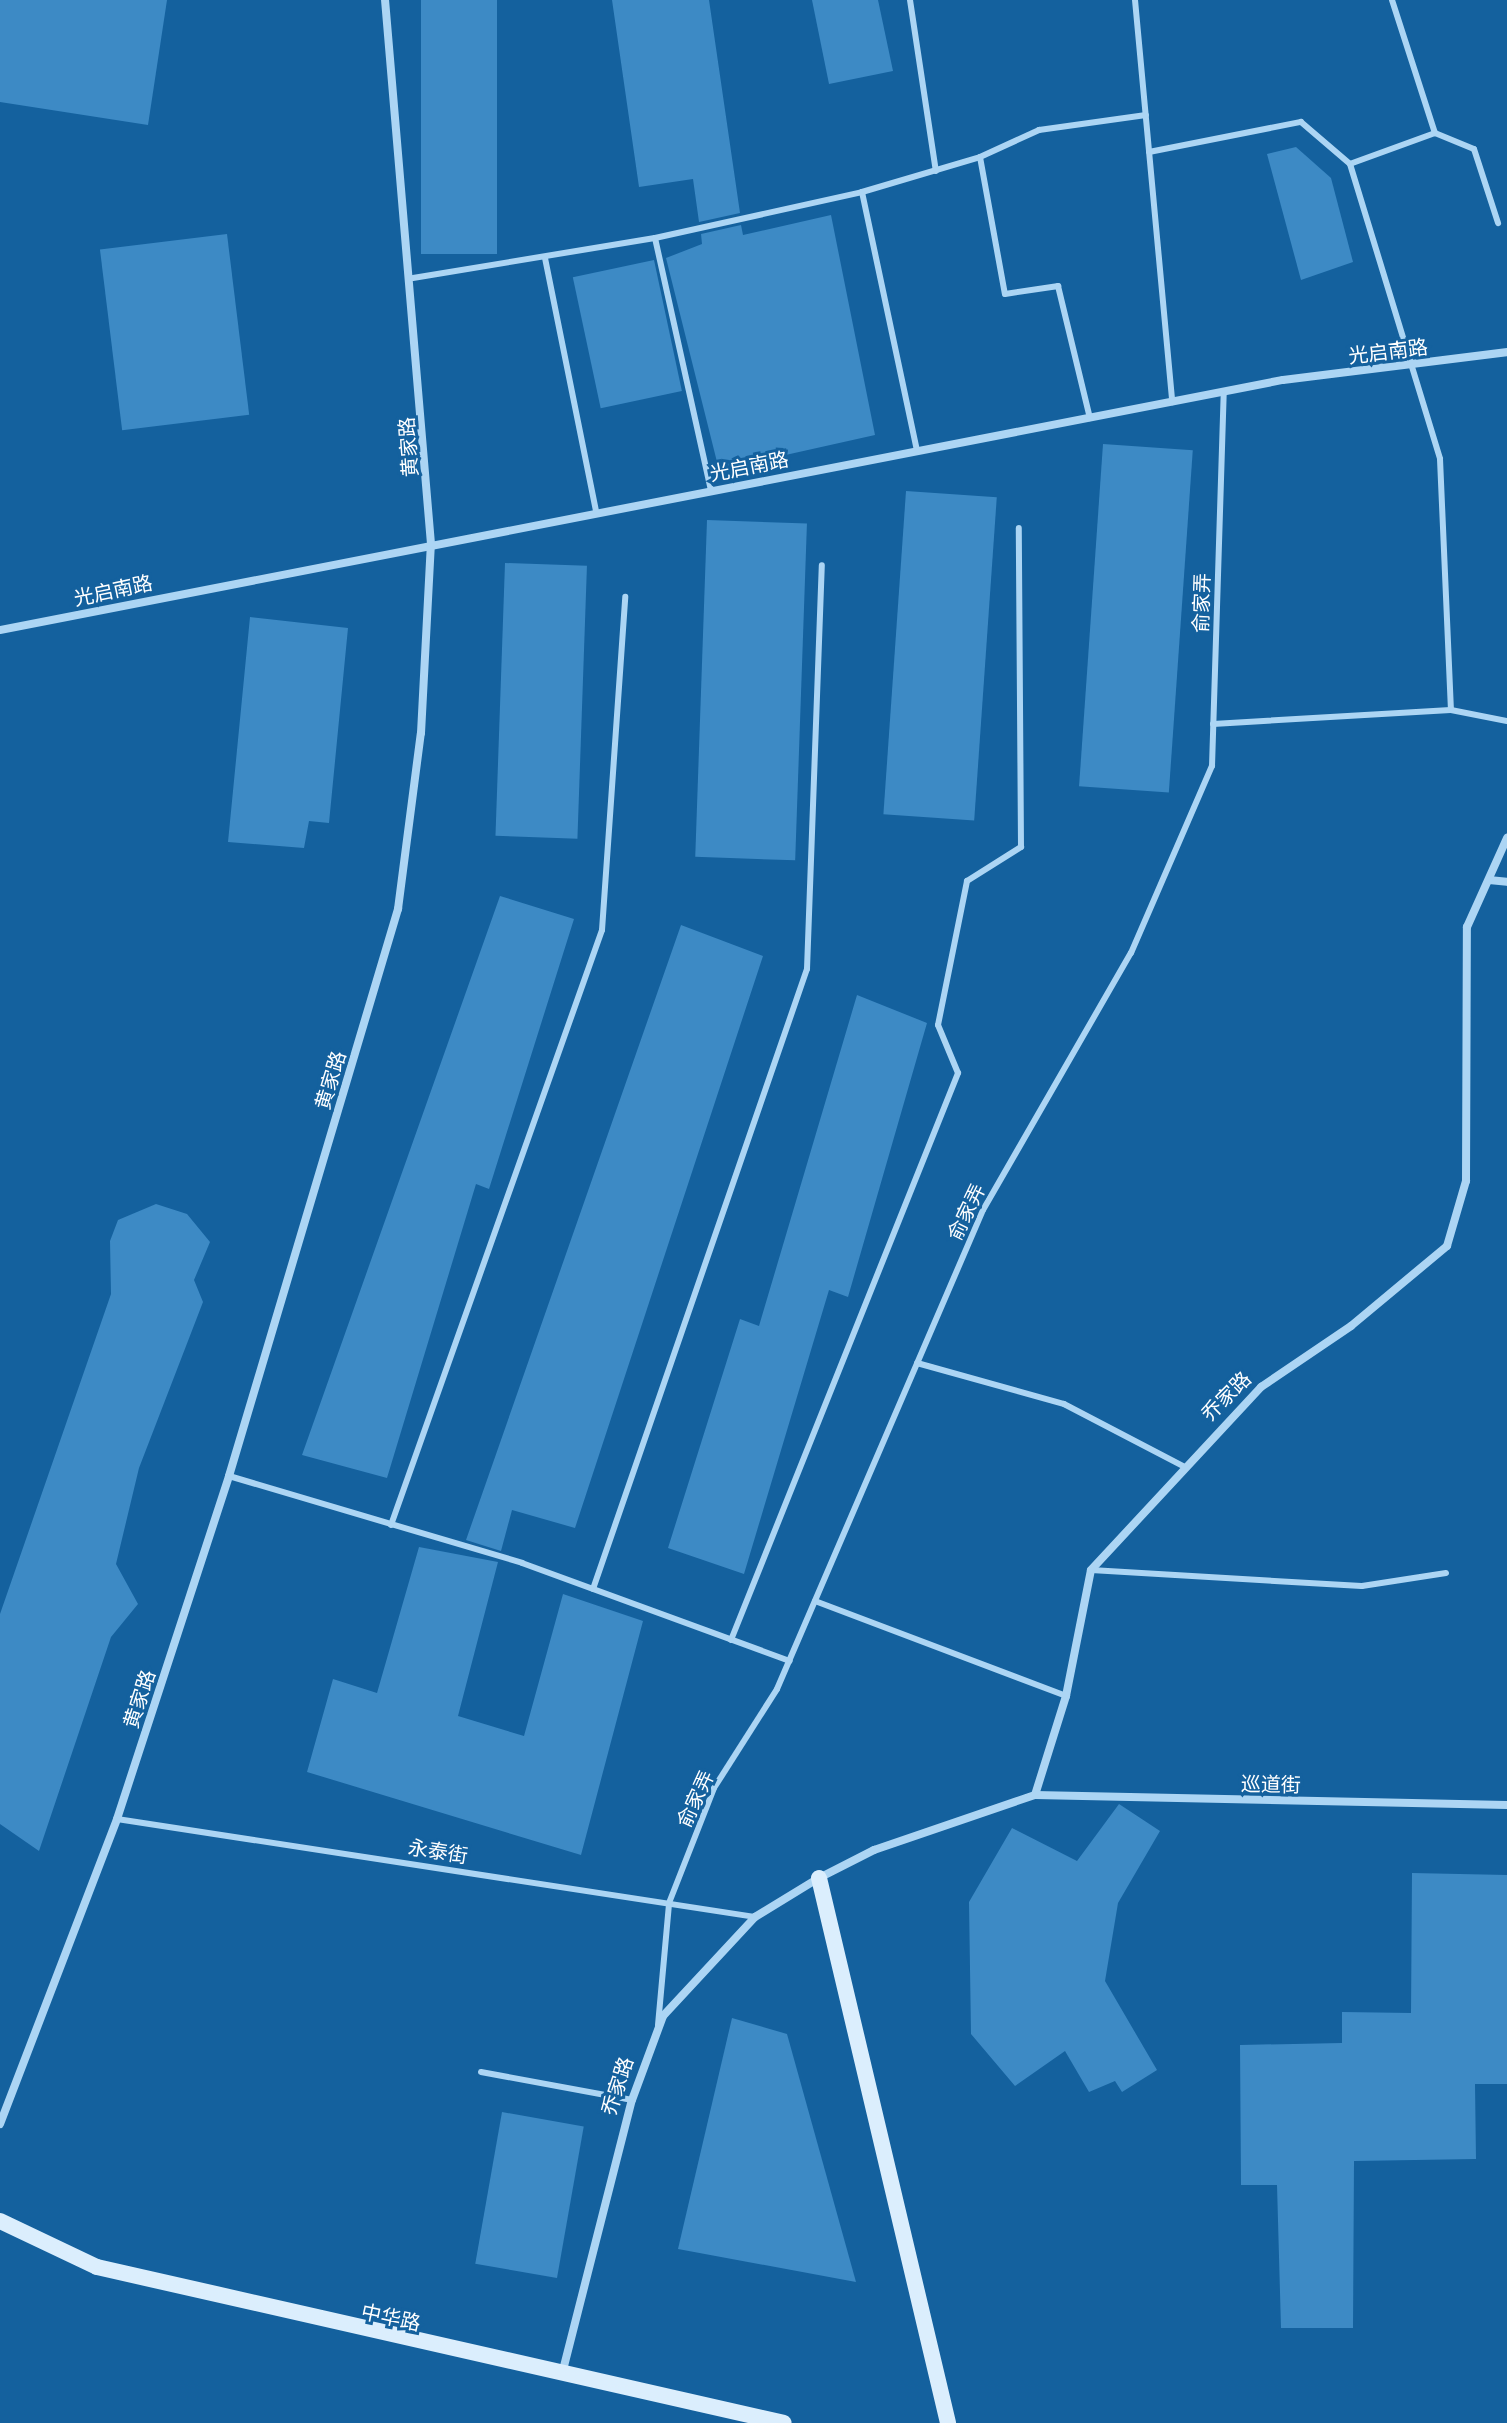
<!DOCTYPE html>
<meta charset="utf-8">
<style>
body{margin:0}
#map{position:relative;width:1507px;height:2423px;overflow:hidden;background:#14619e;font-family:Quicksand,"Noto Sans SC",sans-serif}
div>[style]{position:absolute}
.building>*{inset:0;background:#3d8ac5;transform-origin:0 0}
.lane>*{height:6px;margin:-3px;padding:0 3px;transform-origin:3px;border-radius:3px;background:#acd5f4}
.street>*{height:8px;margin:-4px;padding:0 4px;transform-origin:4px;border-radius:4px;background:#acd5f4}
.secondary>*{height:16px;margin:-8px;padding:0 8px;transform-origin:8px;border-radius:8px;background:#dbeefd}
span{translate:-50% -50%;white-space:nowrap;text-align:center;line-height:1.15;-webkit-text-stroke:6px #14619e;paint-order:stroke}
.street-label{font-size:20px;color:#fff}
</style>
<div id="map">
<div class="building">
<i style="clip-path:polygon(0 0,167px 0,148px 125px,0 102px)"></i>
<i style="left:421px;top:0;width:76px;height:254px"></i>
<i style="clip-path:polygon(612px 0,709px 0,740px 213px,699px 222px,693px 179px,639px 187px)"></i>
<i style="clip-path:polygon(812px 0,878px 0,893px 71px,829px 84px)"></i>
<i style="clip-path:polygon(1296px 147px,1331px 178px,1353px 262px,1301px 280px,1267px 154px)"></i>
<i style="clip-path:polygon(831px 215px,875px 435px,719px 470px,666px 258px,702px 244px,701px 234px,741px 225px,743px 235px)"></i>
<i style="left:227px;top:234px;width:182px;height:128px;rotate:83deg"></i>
<i style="left:654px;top:260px;width:134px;height:83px;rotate:78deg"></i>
<i style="left:1103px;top:444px;width:90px;height:343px;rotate:4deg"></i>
<i style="left:906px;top:491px;width:91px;height:324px;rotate:4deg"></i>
<i style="left:707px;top:520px;width:100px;height:337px;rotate:2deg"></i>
<i style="left:505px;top:563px;width:82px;height:273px;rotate:2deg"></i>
<i style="clip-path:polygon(250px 617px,348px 628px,329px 823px,309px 821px,304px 848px,228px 842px)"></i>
<i style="clip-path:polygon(500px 896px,574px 919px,489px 1189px,476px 1184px,387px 1478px,302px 1455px)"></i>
<i style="clip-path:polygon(681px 925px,763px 956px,575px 1528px,512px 1510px,501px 1551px,466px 1540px)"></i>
<i style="clip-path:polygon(857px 995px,927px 1023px,848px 1297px,829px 1290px,744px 1574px,668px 1548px,740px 1319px,759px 1326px)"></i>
<i style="clip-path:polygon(156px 1204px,187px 1214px,210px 1242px,194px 1280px,203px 1302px,139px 1468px,116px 1564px,138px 1604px,111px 1637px,39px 1851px,0 1824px,0 1614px,111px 1294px,110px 1241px,118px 1220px)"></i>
<i style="clip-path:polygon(419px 1547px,498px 1562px,458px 1716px,524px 1736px,563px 1594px,643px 1621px,581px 1855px,307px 1772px,333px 1679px,377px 1693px)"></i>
<i style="clip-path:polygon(1119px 1804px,1160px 1831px,1118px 1903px,1105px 1981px,1157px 2070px,1122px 2092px,1115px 2081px,1089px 2092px,1065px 2051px,1015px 2086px,971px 2034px,969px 1902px,1012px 1828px,1077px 1861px)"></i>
<i style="clip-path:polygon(1412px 1873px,1507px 1875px,1507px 2084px,1475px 2084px,1476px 2159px,1354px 2161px,1353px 2328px,1281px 2328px,1277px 2185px,1241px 2185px,1240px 2045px,1342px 2043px,1342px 2012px,1411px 2013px)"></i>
<i style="clip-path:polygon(732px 2018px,787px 2034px,856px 2282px,678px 2249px)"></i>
<i style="left:502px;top:2112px;width:83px;height:154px;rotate:10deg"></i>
</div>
<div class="lane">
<i style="left:910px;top:0;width:173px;rotate:81.4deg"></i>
<i style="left:1135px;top:0;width:404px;rotate:84.7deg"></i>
<i style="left:1392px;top:0;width:140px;rotate:72.1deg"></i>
<i style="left:1435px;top:133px;width:90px;rotate:160deg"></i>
<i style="left:1350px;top:164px;width:308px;rotate:73deg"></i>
<i style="left:1440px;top:459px;width:251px;rotate:87.5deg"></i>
<i style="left:1435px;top:133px;width:42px;rotate:22.3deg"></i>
<i style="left:1474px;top:149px;width:78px;rotate:72deg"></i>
<i style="left:1149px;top:152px;width:155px;rotate:-11.2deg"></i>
<i style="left:1301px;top:122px;width:65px;rotate:40.6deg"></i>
<i style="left:980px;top:157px;width:139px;rotate:79.7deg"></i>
<i style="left:1005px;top:294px;width:54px;rotate:-8.6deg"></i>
<i style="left:1058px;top:286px;width:136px;rotate:76.4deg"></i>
<i style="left:862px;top:192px;width:265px;rotate:78deg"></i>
<i style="left:655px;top:238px;width:258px;rotate:77.5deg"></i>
<i style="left:545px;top:258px;width:259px;rotate:78.6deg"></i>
<i style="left:413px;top:278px;width:245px;rotate:-9.4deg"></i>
<i style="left:655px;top:238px;width:212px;rotate:-12.5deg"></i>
<i style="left:862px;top:192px;width:123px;rotate:-16.5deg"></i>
<i style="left:980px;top:157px;width:65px;rotate:-24.6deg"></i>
<i style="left:1039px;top:130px;width:108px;rotate:-8deg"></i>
<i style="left:1213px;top:724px;width:238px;rotate:-3.4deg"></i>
<i style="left:1451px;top:710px;width:57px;rotate:11.1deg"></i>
<i style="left:917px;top:1363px;width:153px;rotate:15.6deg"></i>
<i style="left:1064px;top:1404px;width:136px;rotate:27.5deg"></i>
<i style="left:229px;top:1476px;width:306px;rotate:16.5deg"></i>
<i style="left:522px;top:1563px;width:285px;rotate:20.1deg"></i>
<i style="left:391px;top:1525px;width:631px;rotate:-70.47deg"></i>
<i style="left:602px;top:930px;width:334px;rotate:-86deg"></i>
<i style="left:1091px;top:1570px;width:271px;rotate:3.4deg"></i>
<i style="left:1362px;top:1586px;width:85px;rotate:-8.8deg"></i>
<i style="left:593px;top:1589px;width:656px;rotate:-70.96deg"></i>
<i style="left:807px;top:969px;width:404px;rotate:-87.9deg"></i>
<i style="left:815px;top:1601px;width:268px;rotate:20.7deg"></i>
<i style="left:731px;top:1640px;width:611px;rotate:-68.18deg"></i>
<i style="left:958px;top:1073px;width:52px;rotate:-112.6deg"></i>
<i style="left:938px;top:1025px;width:147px;rotate:-78.6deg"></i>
<i style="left:967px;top:881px;width:64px;rotate:-32.2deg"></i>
<i style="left:1021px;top:847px;width:319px;rotate:-90.4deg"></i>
<i style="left:117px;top:1819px;width:645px;rotate:8.73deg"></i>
<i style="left:658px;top:2025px;width:122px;rotate:-84.8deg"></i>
<i style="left:669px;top:1903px;width:123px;rotate:-68.6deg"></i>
<i style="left:714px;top:1788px;width:117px;rotate:-57.5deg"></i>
<i style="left:777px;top:1689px;width:521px;rotate:-66.73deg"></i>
<i style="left:983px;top:1210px;width:297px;rotate:-60.1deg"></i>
<i style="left:1131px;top:953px;width:204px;rotate:-66.6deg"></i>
<i style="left:1212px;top:766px;width:374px;rotate:-88.2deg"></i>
<i style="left:481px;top:2072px;width:154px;rotate:10.5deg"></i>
</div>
<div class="street">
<i style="left:0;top:630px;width:1307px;rotate:-11.03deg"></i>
<i style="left:1283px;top:380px;width:226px;rotate:-7.1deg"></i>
<i style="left:1489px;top:880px;width:18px;rotate:6deg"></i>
<i style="left:1035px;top:1795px;width:472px;rotate:1.2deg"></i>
<i style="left:0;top:2124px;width:327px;rotate:-69deg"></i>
<i style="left:117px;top:1819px;width:361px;rotate:-71.9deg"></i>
<i style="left:229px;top:1476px;width:592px;rotate:-73.4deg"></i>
<i style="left:398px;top:909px;width:177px;rotate:-82.6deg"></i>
<i style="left:421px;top:733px;width:189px;rotate:-87deg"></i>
<i style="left:431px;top:544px;width:546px;rotate:-94.83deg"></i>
<i style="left:562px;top:2374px;width:283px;rotate:-75.7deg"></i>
<i style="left:632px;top:2100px;width:90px;rotate:-69.7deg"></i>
<i style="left:663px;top:2016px;width:135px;rotate:-47.1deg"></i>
<i style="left:755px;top:1917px;width:75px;rotate:-31.4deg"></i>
<i style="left:819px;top:1878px;width:62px;rotate:-27deg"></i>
<i style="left:874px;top:1850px;width:170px;rotate:-18.9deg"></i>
<i style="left:1035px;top:1795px;width:104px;rotate:-72.6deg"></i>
<i style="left:1066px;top:1696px;width:128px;rotate:-78.8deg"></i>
<i style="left:1091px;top:1570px;width:250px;rotate:-47.1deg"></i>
<i style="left:1261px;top:1387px;width:109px;rotate:-34.1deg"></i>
<i style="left:1351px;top:1326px;width:125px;rotate:-39.8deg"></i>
<i style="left:1447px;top:1246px;width:68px;rotate:-73.7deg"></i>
<i style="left:1466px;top:1181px;width:254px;rotate:-89.8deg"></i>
<i style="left:1467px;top:927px;width:98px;rotate:-65.8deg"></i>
</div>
<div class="secondary">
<i style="left:819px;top:1878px;width:560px;rotate:76.68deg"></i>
<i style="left:0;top:2221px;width:107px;rotate:25.4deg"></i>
<i style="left:97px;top:2267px;width:704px;rotate:12.79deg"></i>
</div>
<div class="street-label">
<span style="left:1388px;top:351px;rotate:-7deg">光启南路</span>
<span style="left:408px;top:447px;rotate:-94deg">黄家路</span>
<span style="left:749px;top:466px;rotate:-11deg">光启南路</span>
<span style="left:113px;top:590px;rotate:-12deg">光启南路</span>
<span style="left:1201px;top:603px;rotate:-88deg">俞家弄</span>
<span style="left:330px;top:1080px;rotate:-73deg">黄家路</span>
<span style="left:966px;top:1212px;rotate:-64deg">俞家弄</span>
<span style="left:1226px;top:1396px;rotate:-45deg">乔家路</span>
<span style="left:139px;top:1699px;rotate:-72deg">黄家路</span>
<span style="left:1271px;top:1784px;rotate:1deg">巡道街</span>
<span style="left:695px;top:1799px;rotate:-65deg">俞家弄</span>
<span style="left:438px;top:1851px;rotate:9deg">永泰街</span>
<span style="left:617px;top:2086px;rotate:-72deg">乔家路</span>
<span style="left:391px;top:2317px;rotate:12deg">中华路</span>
</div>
</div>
